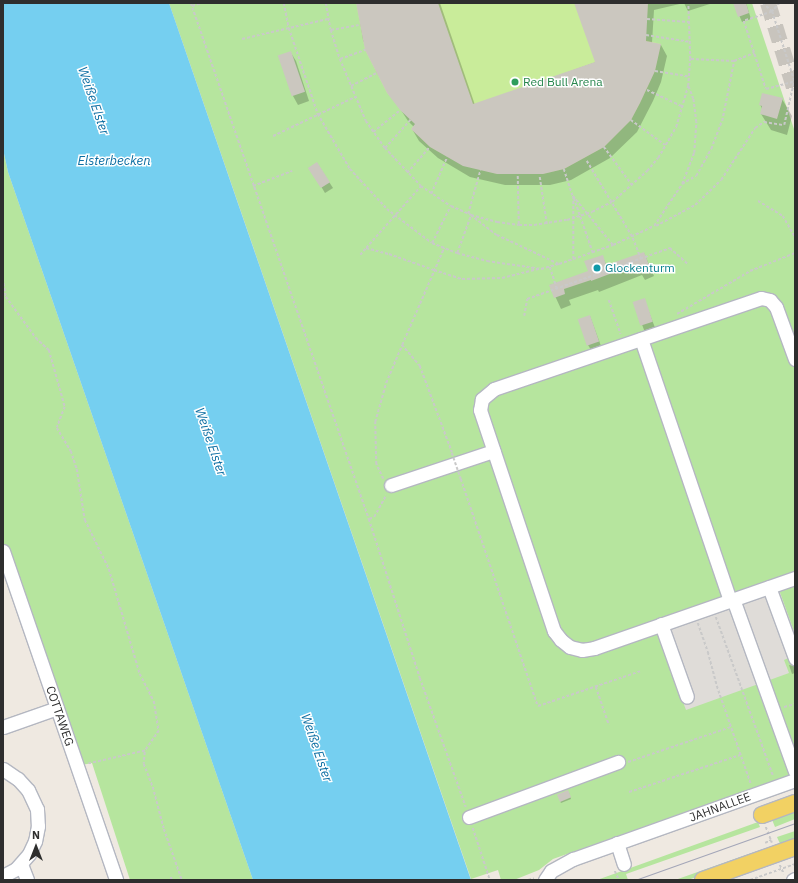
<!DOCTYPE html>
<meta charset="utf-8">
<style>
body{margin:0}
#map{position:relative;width:798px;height:883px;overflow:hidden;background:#efe9e1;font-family:"IBM Plex Sans",sans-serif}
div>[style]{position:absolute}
.green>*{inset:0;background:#b6e59e}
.pitch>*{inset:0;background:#c9ec9a}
.plaza>*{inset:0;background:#dfdcd8}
.water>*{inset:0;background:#75cff0}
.shadow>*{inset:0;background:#0003;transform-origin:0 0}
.building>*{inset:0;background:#cbc7bf;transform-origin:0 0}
.major-tunnel>*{height:16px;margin-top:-8px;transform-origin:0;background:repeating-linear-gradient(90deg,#c8c4bd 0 16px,transparent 0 24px)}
.path>*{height:1.5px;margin-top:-0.75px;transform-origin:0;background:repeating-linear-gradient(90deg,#c9c9c9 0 3px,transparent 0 5px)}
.roads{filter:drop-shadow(1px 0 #b4b7c1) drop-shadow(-1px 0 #b4b7c1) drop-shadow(0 1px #b4b7c1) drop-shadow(0 -1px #b4b7c1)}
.minor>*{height:13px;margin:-6.5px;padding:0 6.5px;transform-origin:6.5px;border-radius:6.5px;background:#fff}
.major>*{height:16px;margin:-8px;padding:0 8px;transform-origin:8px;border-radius:8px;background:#f2d163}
.tram>*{height:1px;margin:-0.5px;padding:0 0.5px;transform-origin:0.5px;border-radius:0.5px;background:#a3a6b8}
.path-bridge>*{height:1.5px;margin-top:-0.75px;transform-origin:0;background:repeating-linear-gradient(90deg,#c9c9c9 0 3px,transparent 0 5px)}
.dots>*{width:11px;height:11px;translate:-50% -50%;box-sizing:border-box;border:2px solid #fff;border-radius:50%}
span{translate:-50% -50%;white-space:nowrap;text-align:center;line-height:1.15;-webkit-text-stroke:3px #fff;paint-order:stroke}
.leisure-label{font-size:12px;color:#27864d}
.left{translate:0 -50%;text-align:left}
.culture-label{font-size:12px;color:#0d838f}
.street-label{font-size:12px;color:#2e2e2e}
.water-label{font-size:13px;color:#0d6fa3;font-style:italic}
.frame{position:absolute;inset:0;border:4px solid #2e2e2e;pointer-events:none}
.north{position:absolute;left:16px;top:827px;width:40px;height:40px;-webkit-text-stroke:3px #fff;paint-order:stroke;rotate:0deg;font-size:11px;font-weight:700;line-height:16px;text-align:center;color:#2e2e2e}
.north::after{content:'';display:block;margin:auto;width:14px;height:18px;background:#2e2e2e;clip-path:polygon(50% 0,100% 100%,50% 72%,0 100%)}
</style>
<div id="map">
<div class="green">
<i style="clip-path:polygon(169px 3px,752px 3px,795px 132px,795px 773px,553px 859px,539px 870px,514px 880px,501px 880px,498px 870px,471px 879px)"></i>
<i style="clip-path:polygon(3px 149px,8px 172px,253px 880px,130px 880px,92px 763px,77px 766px,3px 549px)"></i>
<i style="clip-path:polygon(795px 809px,795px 819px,775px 827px,771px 817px)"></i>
<i style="clip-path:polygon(758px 822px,760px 827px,626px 874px,628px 880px,597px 880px)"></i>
<i style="clip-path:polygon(795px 831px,795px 841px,781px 846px,777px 837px)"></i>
<i style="clip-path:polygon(763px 849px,766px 851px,688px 880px,675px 880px)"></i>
</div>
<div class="pitch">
<i style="clip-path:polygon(356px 3px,648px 3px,645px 40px,661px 44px,655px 71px,640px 103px,631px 120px,604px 147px,564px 169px,543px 174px,497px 174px,463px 165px,430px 147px,411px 129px,416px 123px,387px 93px,365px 50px)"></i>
</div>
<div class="plaza">
<i style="clip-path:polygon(777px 584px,795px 634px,795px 655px,784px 660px,789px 673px,686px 710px,655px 627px)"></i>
</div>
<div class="water">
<i style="clip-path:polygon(3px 3px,169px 3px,471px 880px,253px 880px,8px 172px,3px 149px)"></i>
</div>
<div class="shadow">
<i style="clip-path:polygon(357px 3px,440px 3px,475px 105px,596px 62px,575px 3px,713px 3px,688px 11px,684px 3px,654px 10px,652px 43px,661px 45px,667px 56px,661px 82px,653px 101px,637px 132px,610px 158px,571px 180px,550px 185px,505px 185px,470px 177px,438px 158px,419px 141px,412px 129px,414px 127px,408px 121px,377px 73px,363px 40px)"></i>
<i style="clip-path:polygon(734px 3px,746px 3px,751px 19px,742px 22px)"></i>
<i style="clip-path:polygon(291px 53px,296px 61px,309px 101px,298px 105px,293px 96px)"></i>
<i style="clip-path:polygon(782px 99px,792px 116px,787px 135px,771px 130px,761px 114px,762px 109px,760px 104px)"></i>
<i style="clip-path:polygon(317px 163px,333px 188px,325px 193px,313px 173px)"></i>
<i style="clip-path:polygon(644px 253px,654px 276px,645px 280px,642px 275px,599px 292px,598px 290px,569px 300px,571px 305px,561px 309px,550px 285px,589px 272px,602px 256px,607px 266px)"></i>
<i style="left:644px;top:299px;width:30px;height:11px;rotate:69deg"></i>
<i style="clip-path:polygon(590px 316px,601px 346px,591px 350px,588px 345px)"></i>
<i style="clip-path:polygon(789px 665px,795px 666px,795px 673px,792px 674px)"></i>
<i style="clip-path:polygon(569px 793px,571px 799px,561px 803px,560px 801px)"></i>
</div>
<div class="building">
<i style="clip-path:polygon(356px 3px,438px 3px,473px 104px,595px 62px,574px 3px,648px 3px,646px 41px,661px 44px,655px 71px,640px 103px,631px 120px,604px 147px,564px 169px,543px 174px,497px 174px,463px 166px,430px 147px,411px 129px,415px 124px,400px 110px,387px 93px,365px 50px)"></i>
<i style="clip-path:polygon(733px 3px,746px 3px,749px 13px,738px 17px)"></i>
<i style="left:291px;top:51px;width:43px;height:14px;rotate:71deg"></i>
<i style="clip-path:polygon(762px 93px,783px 98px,777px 119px,760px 114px,762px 106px,759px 105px)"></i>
<i style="left:317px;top:162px;width:24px;height:11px;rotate:57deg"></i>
<i style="clip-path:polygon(644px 252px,649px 265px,637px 269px,636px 264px,591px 281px,591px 280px,564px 289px,565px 294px,554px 298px,549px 285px,588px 271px,584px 261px,603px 255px,606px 265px)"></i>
<i style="left:645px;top:298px;width:25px;height:13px;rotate:72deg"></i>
<i style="left:590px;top:315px;width:28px;height:13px;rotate:71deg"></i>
<i style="left:568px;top:790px;width:8px;height:12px;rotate:67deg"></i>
</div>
<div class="major-tunnel">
<i style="left:768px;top:3px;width:92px;rotate:72.9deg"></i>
</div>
<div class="path">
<i style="left:191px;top:3px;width:546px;rotate:70.97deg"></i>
<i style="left:369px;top:519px;width:167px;rotate:72.2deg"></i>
<i style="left:420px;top:678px;width:137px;rotate:70.4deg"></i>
<i style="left:284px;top:3px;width:25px;rotate:79deg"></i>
<i style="left:289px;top:28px;width:91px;rotate:71.4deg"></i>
<i style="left:318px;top:114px;width:64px;rotate:59.8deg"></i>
<i style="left:350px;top:169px;width:54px;rotate:47.2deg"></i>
<i style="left:387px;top:209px;width:56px;rotate:37.1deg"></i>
<i style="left:432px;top:243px;width:27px;rotate:22deg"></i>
<i style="left:457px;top:253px;width:31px;rotate:15deg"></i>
<i style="left:487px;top:261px;width:55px;rotate:8.4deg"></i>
<i style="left:541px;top:269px;width:19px;rotate:-16deg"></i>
<i style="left:559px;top:264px;width:57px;rotate:-19.4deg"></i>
<i style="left:613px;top:245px;width:45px;rotate:-24.9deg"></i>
<i style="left:654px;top:226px;width:50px;rotate:-56.3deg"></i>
<i style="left:682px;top:184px;width:33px;rotate:-69deg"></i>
<i style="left:694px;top:153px;width:31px;rotate:-86deg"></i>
<i style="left:696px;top:122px;width:23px;rotate:-97deg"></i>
<i style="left:693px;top:99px;width:14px;rotate:-111deg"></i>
<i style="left:326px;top:3px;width:27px;rotate:80deg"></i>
<i style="left:331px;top:30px;width:30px;rotate:73deg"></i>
<i style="left:340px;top:59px;width:67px;rotate:67.2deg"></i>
<i style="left:366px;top:121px;width:33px;rotate:55deg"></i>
<i style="left:385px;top:148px;width:52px;rotate:46.5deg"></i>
<i style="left:421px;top:186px;width:36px;rotate:34deg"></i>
<i style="left:451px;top:206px;width:22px;rotate:24deg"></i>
<i style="left:471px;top:215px;width:27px;rotate:15deg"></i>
<i style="left:497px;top:222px;width:22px;rotate:8deg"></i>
<i style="left:519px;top:225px;width:15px"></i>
<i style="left:534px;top:225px;width:33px;rotate:-9deg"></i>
<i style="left:780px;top:3px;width:12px;rotate:132deg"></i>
<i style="left:772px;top:12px;width:29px;rotate:162deg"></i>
<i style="left:744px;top:21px;width:71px;rotate:72.1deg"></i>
<i style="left:766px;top:89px;width:30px;rotate:-15deg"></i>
<i style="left:192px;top:6px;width:9px;rotate:-18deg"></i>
<i style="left:647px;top:19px;width:42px;rotate:4.1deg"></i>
<i style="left:331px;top:30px;width:28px;rotate:-10deg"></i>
<i style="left:646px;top:35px;width:45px;rotate:9deg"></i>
<i style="left:242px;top:39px;width:88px;rotate:-13.1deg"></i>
<i style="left:340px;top:59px;width:27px;rotate:-20deg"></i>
<i style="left:691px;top:59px;width:43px;rotate:2.7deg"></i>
<i style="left:734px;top:61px;width:22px;rotate:-22deg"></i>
<i style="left:655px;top:71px;width:33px;rotate:9deg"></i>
<i style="left:351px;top:86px;width:28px;rotate:-27deg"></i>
<i style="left:647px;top:90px;width:40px;rotate:25deg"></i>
<i style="left:631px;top:120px;width:42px;rotate:36.3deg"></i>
<i style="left:373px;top:132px;width:35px;rotate:-39deg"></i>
<i style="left:273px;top:136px;width:91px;rotate:-25.4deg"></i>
<i style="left:604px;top:147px;width:47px;rotate:53.6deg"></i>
<i style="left:385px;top:148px;width:38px;rotate:-48deg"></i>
<i style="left:587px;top:161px;width:90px;rotate:59.1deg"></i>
<i style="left:633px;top:238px;width:22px;rotate:69deg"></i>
<i style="left:564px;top:169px;width:28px;rotate:72deg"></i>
<i style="left:573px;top:196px;width:63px;rotate:50.8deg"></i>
<i style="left:407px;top:173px;width:35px;rotate:-49deg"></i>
<i style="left:518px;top:176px;width:49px;rotate:88.8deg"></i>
<i style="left:540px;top:177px;width:48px;rotate:81.5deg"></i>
<i style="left:682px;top:184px;width:16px;rotate:-30deg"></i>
<i style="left:696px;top:176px;width:31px;rotate:-61deg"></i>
<i style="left:711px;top:149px;width:30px;rotate:-69deg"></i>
<i style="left:722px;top:121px;width:61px;rotate:-78.7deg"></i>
<i style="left:253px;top:186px;width:42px;rotate:-21deg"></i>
<i style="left:431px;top:194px;width:40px;rotate:-66.6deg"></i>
<i style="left:574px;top:198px;width:58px;rotate:70.9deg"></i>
<i style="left:758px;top:201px;width:29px;rotate:31deg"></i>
<i style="left:783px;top:216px;width:24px;rotate:60deg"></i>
<i style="left:592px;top:212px;width:22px;rotate:-27deg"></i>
<i style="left:612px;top:202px;width:47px;rotate:-41.5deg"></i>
<i style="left:647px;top:171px;width:17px;rotate:-50deg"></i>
<i style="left:658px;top:158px;width:36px;rotate:-60deg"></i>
<i style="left:676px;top:127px;width:43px;rotate:-73.7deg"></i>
<i style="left:688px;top:86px;width:27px;rotate:-86deg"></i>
<i style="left:690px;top:59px;width:56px;rotate:-92deg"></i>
<i style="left:468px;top:214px;width:45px;rotate:-74.4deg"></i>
<i style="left:656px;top:226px;width:44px;rotate:-28.3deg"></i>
<i style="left:695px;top:205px;width:36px;rotate:-44deg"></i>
<i style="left:721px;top:180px;width:62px;rotate:-56.8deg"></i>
<i style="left:755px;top:128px;width:11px;rotate:-34deg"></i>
<i style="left:764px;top:122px;width:20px;rotate:9deg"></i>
<i style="left:784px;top:125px;width:45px;rotate:-77.2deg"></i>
<i style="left:794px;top:81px;width:72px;rotate:-107.7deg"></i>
<i style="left:772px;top:12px;width:13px;rotate:-138deg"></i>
<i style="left:432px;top:243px;width:40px;rotate:-63.4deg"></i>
<i style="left:366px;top:248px;width:83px;rotate:-48.4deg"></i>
<i style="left:457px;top:253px;width:40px;rotate:-69.8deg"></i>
<i style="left:471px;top:215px;width:33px;rotate:38deg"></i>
<i style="left:497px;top:235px;width:68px;rotate:25.1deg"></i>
<i style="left:360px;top:255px;width:9px;rotate:-49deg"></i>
<i style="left:366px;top:248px;width:24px;rotate:15deg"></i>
<i style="left:389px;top:254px;width:48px;rotate:19.6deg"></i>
<i style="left:434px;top:270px;width:29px;rotate:18deg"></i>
<i style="left:462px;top:279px;width:40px;rotate:-1.4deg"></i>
<i style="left:502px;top:278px;width:38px;rotate:-14deg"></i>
<i style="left:573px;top:259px;width:63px;rotate:-90deg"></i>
<i style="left:550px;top:267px;width:22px;rotate:72deg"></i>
<i style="left:3px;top:278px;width:19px;rotate:81deg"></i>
<i style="left:6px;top:297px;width:51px;rotate:53.8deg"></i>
<i style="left:36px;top:338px;width:18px;rotate:43deg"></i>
<i style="left:49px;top:350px;width:59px;rotate:74.3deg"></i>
<i style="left:65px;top:407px;width:22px;rotate:111deg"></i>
<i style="left:57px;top:428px;width:27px;rotate:59deg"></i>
<i style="left:71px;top:451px;width:19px;rotate:72deg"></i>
<i style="left:77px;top:469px;width:52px;rotate:81.1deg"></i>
<i style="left:85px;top:520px;width:55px;rotate:63.9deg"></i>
<i style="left:109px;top:569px;width:109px;rotate:73.6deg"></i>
<i style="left:140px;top:674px;width:30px;rotate:63deg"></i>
<i style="left:154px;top:701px;width:30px;rotate:81deg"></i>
<i style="left:159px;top:731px;width:24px;rotate:125deg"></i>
<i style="left:145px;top:751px;width:58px;rotate:167.2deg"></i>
<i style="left:609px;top:300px;width:36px;rotate:71deg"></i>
<i style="left:677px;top:314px;width:85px;rotate:-30.5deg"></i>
<i style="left:750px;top:271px;width:48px;rotate:-21.8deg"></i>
<i style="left:524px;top:316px;width:17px;rotate:-80deg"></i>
<i style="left:527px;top:299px;width:152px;rotate:-19.6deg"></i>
<i style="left:670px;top:248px;width:24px;rotate:42deg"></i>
<i style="left:402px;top:345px;width:28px;rotate:49deg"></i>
<i style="left:420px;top:366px;width:92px;rotate:69.6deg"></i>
<i style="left:383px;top:479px;width:17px;rotate:-115deg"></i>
<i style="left:376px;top:464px;width:42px;rotate:-91.4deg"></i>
<i style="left:375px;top:422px;width:41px;rotate:-74.2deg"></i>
<i style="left:386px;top:383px;width:41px;rotate:-67.2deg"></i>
<i style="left:402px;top:345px;width:106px;rotate:-66.6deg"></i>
<i style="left:461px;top:479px;width:240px;rotate:71.3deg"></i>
<i style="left:538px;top:706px;width:109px;rotate:-18.8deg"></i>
<i style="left:369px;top:519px;width:5px;rotate:-22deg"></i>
<i style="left:374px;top:517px;width:25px;rotate:-61deg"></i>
<i style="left:716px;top:617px;width:168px;rotate:70.2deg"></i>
<i style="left:698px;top:623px;width:31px;rotate:71deg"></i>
<i style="left:708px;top:652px;width:35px;rotate:75deg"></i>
<i style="left:717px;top:686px;width:104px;rotate:70.9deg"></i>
<i style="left:596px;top:687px;width:40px;rotate:71.1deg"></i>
<i style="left:784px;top:707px;width:11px;rotate:-15deg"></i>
<i style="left:145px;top:752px;width:12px;rotate:95deg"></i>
<i style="left:144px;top:764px;width:25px;rotate:69deg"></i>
<i style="left:153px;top:787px;width:43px;rotate:75.3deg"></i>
<i style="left:164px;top:829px;width:54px;rotate:70.6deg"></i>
<i style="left:628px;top:762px;width:109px;rotate:-18.8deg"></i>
<i style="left:629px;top:792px;width:117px;rotate:-18.4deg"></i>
<i style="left:766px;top:827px;width:17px;rotate:69deg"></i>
<i style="left:473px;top:828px;width:55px;rotate:71.9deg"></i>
<i style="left:765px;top:843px;width:7px;rotate:-27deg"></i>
<i style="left:780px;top:865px;width:10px;rotate:66deg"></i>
<i style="left:615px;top:871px;width:10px;rotate:66deg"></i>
<i style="left:171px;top:877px;width:3px;rotate:72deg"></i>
<i style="left:528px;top:880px;width:6px;rotate:-18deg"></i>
<i style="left:750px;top:880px;width:48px;rotate:-19.6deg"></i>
</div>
<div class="roads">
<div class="minor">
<i style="left:641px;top:339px;width:277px;rotate:71.2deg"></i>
<i style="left:795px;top:359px;width:55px;rotate:-110.1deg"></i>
<i style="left:776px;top:307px;width:9px;rotate:-131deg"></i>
<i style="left:770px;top:300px;width:9px;rotate:-167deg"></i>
<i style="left:761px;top:298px;width:282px;rotate:161.2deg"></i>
<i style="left:494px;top:389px;width:16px;rotate:140deg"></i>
<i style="left:482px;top:399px;width:11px;rotate:100deg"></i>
<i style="left:480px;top:410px;width:233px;rotate:71.5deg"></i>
<i style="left:554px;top:631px;width:11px;rotate:52deg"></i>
<i style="left:561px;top:640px;width:11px;rotate:38deg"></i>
<i style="left:570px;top:647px;width:12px;rotate:14deg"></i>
<i style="left:582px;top:650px;width:12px;rotate:-9deg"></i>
<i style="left:594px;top:648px;width:213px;rotate:-19.2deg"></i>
<i style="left:391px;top:485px;width:108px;rotate:-18.4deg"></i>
<i style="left:3px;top:551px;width:348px;rotate:71deg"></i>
<i style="left:769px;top:587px;width:76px;rotate:69.9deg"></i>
<i style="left:733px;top:599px;width:183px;rotate:70.2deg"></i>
<i style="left:661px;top:624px;width:77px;rotate:70.4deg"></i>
<i style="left:3px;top:727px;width:57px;rotate:-19.4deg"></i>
<i style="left:3px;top:769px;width:18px;rotate:34deg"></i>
<i style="left:18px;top:779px;width:15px;rotate:48deg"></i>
<i style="left:28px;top:790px;width:21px;rotate:65deg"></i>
<i style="left:37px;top:809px;width:17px;rotate:87deg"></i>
<i style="left:38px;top:826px;width:15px;rotate:101deg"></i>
<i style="left:35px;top:841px;width:14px;rotate:115deg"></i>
<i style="left:29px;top:854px;width:20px;rotate:131deg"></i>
<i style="left:16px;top:869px;width:15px;rotate:152deg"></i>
<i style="left:469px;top:817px;width:159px;rotate:-20.3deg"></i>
<i style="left:617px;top:843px;width:22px;rotate:72deg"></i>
<i style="left:21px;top:864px;width:17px;rotate:69deg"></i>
<i style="left:545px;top:880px;width:11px;rotate:-56deg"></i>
<i style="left:551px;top:871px;width:25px;rotate:-29deg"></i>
<i style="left:573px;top:859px;width:236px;rotate:-19.6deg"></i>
<i style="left:793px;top:880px;width:2px;rotate:-27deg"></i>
</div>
<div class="major">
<i style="left:762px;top:815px;width:35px;rotate:-20deg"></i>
<i style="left:703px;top:880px;width:98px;rotate:-19.7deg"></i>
</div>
</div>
<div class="tram">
<i style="left:635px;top:880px;width:170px;rotate:-19.6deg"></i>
</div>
<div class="path-bridge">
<i style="left:567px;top:220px;width:26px;rotate:-18deg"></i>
<i style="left:452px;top:453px;width:28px;rotate:71deg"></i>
</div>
<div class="dots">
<i style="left:515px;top:82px;background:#2e9e5b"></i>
<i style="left:597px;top:268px;background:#0f9aa8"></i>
</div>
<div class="leisure-label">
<span class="left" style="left:523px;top:82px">Red Bull Arena</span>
</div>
<div class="culture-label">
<span class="left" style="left:605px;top:268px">Glockenturm</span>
</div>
<div class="street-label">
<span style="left:60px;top:716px;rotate:71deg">COTTAWEG</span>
<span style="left:720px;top:807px;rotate:-20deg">JAHNALLEE</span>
</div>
<div class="water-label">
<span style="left:93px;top:101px;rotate:71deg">Weiße Elster</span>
<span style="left:114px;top:161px">Elsterbecken</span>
<span style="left:210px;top:442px;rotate:71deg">Weiße Elster</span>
<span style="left:316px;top:748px;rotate:71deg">Weiße Elster</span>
</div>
<div class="frame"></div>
<div class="north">N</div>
</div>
